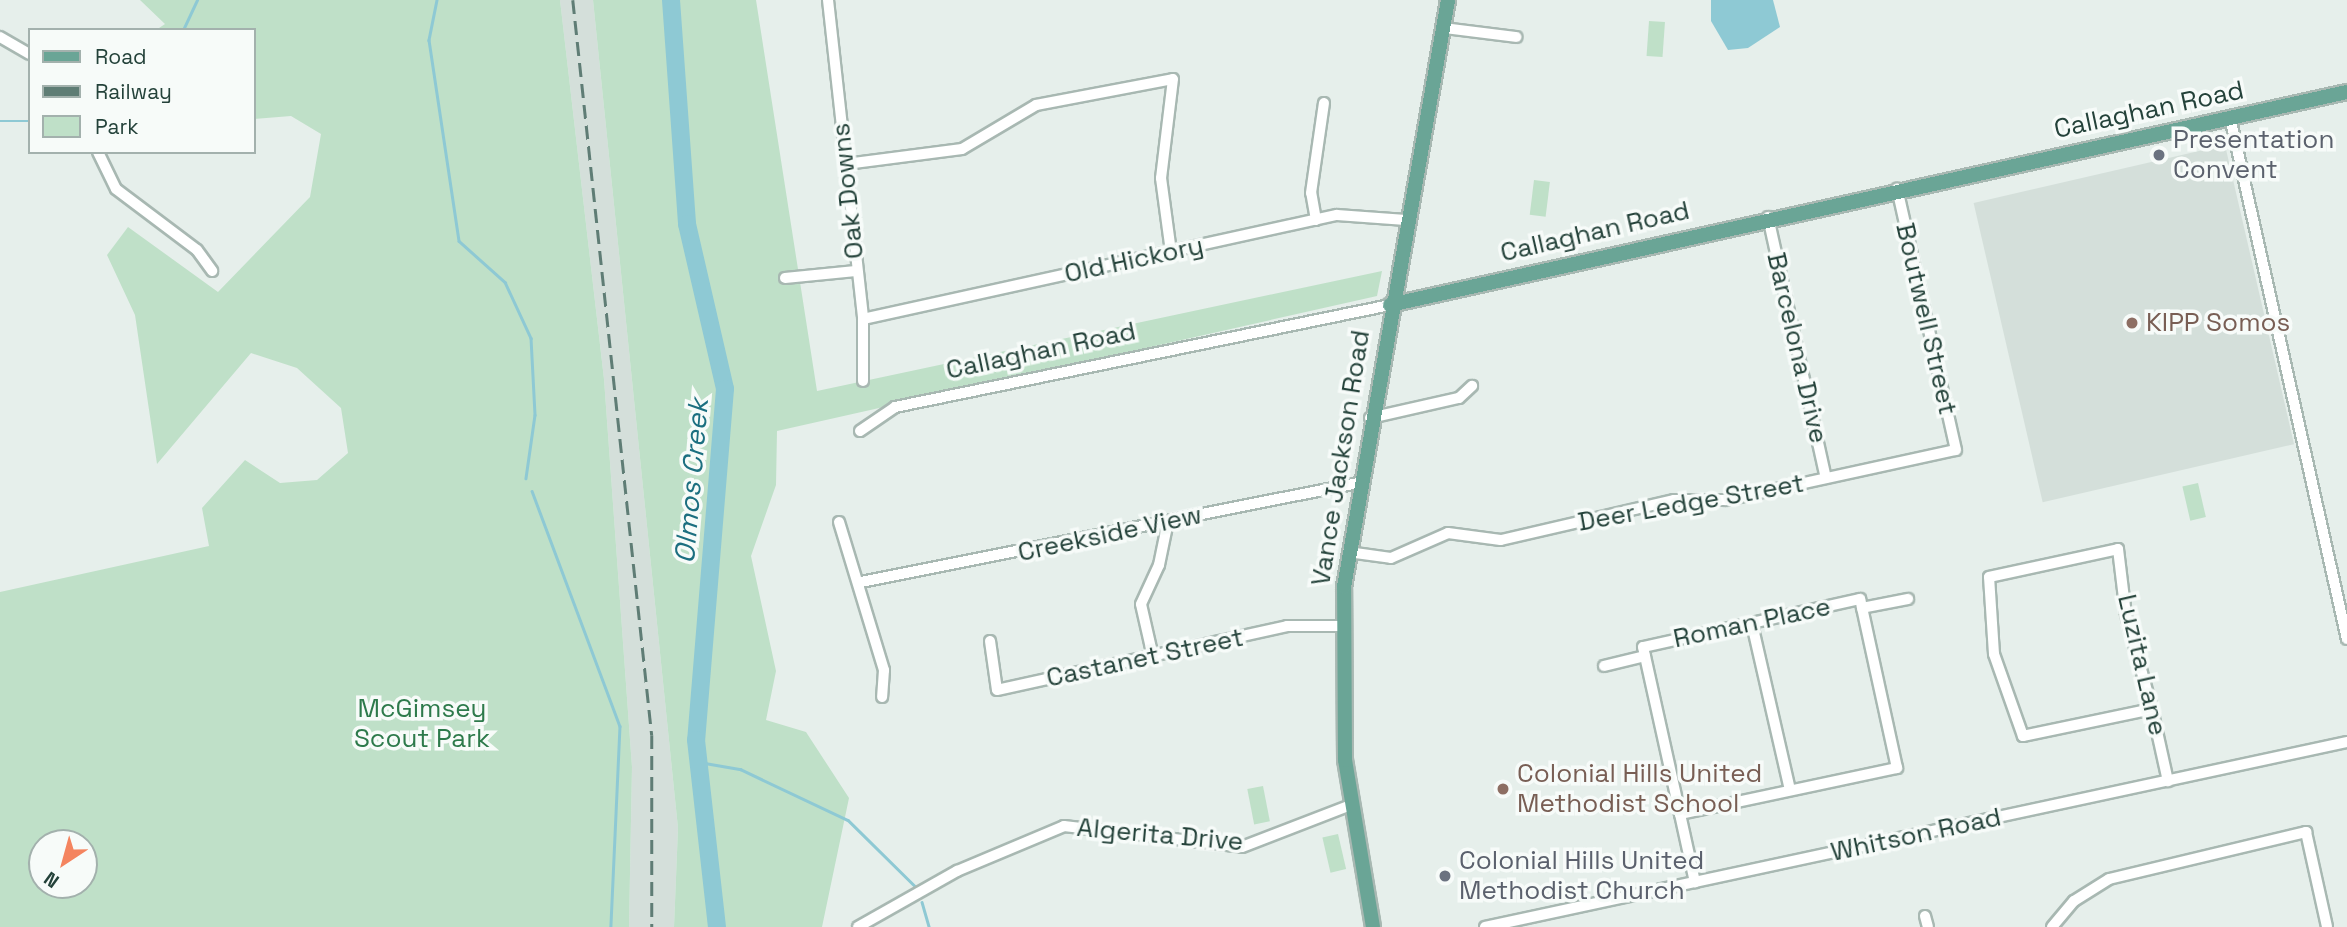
<!DOCTYPE html>
<style>
body{margin:0}
#map{position:relative;width:2347px;height:927px;overflow:hidden;background:#e6efeb;font-family:"Space Grotesk",sans-serif}
div>[style]{position:absolute}
.built>*{inset:0;background:#d4dfda;transform-origin:0 0}
.green>*{inset:0;background:#bfe0c8;transform-origin:0 0}
.water>*{inset:0;background:#8ec9d4}
.stream>*{height:2.5px;margin:-1.25px;padding:0 1.25px;transform-origin:1.25px;border-radius:1.25px;background:#8ec9d4}
.river>*{height:18px;margin:-9px;padding:0 9px;transform-origin:9px;border-radius:9px;background:#8ec9d4}
.roads{filter:drop-shadow(2px 0 #a8b8b2) drop-shadow(-2px 0 #a8b8b2) drop-shadow(0 2px #a8b8b2) drop-shadow(0 -2px #a8b8b2)}
.minor>*{height:10px;margin:-5px;padding:0 5px;transform-origin:5px;border-radius:5px;background:#fff}
.major>*{height:14px;margin:-7px;padding:0 7px;transform-origin:7px;border-radius:7px;background:#6aa596}
.rail>*{height:2.5px;margin-top:-1.25px;transform-origin:0;background:repeating-linear-gradient(90deg,#5f7d75 0 14px,transparent 0 21px)}
.dots>*{width:19px;height:19px;translate:-50% -50%;box-sizing:border-box;border:4px solid #f7fbf9;border-radius:50%}
span{translate:-50% -50%;white-space:nowrap;text-align:center;line-height:1.15;-webkit-text-stroke:7px #f7fbf9;paint-order:stroke}
.street-label{font-size:26px;color:#24423a}
.worship-label{font-size:26px;color:#5b616d}
.left{translate:0 -50%;text-align:left}
.education-label{font-size:26px;color:#785e54}
.park-label{font-size:26px;color:#2d7a4b}
.water-label{font-size:28px;color:#1c6f80;font-style:italic}
.legend{position:absolute;left:28px;top:28px;width:228px;height:126px;box-sizing:border-box;background:#f7fbf9;border:2px solid #a3b1ad;margin:0;padding:9px 12px;list-style:none;font-size:21px;color:#24423a}
.legend li{display:flex;align-items:center;gap:14px;height:35px}
.legend b{width:35px;border:2px solid #a3b1ad}
.north{position:absolute;left:28px;top:829px;width:70px;height:70px;box-sizing:border-box;background:#f7fbf9;border:2px solid #a3b1ad;border-radius:50%;rotate:216deg;font-size:19px;font-weight:700;line-height:28px;text-align:center;color:#24423a}
.north::after{content:'';display:block;margin:auto;width:24px;height:32px;background:#f4845f;clip-path:polygon(50% 0,100% 100%,50% 72%,0 100%)}
</style>
<div id="map">
<div class="built">
<i style="clip-path:polygon(560px 0,593px 0,678px 828px,674px 927px,629px 927px,632px 767px,604px 379px)"></i>
<i style="left:2225px;top:145px;width:307px;height:258px;rotate:77deg"></i>
</div>
<div class="green">
<i style="clip-path:polygon(evenodd,140px 0,560px 0,604px 379px,632px 767px,629px 927px,0 927px,0 592px,209px 546px,202px 508px,245px 460px,280px 483px,317px 480px,348px 453px,341px 408px,297px 368px,251px 353px,157px 464px,135px 315px,107px 255px,128px 227px,218px 292px,310px 197px,321px 134px,291px 116px,254px 119px,254px 30px,156px 30px,165px 24px,140px 0,42px 843px,84px 843px,84px 885px,42px 885px,42px 843px)"></i>
<i style="clip-path:polygon(593px 0,756px 0,817px 391px,1382px 271px,1377px 296px,777px 431px,776px 485px,751px 556px,776px 671px,766px 720px,806px 732px,849px 798px,822px 927px,674px 927px,678px 828px)"></i>
<i style="left:1649px;top:21px;width:16px;height:35px;rotate:4deg"></i>
<i style="left:1534px;top:180px;width:16px;height:35px;rotate:7deg"></i>
<i style="left:2198px;top:483px;width:35px;height:16px;rotate:77deg"></i>
<i style="left:1263px;top:786px;width:36px;height:16px;rotate:79deg"></i>
<i style="left:1338px;top:834px;width:36px;height:16px;rotate:77deg"></i>
</div>
<div class="water">
<i style="clip-path:polygon(1711px 0,1773px 0,1780px 27px,1748px 48px,1728px 50px,1711px 21px)"></i>
</div>
<div class="stream">
<i style="left:437px;top:0;width:41px;rotate:101.3deg"></i>
<i style="left:429px;top:40px;width:203px;rotate:81.5deg"></i>
<i style="left:459px;top:241px;width:62px;rotate:41.7deg"></i>
<i style="left:505px;top:282px;width:62px;rotate:65.1deg"></i>
<i style="left:531px;top:338px;width:77px;rotate:87deg"></i>
<i style="left:535px;top:415px;width:64px;rotate:98.1deg"></i>
<i style="left:183px;top:30px;width:33px;rotate:-65deg"></i>
<i style="left:0;top:121px;width:30px"></i>
<i style="left:532px;top:491px;width:251px;rotate:69.5deg"></i>
<i style="left:620px;top:726px;width:201px;rotate:92.6deg"></i>
<i style="left:699px;top:762px;width:42px;rotate:9.7deg"></i>
<i style="left:740px;top:769px;width:119px;rotate:25.3deg"></i>
<i style="left:848px;top:820px;width:95px;rotate:44.6deg"></i>
<i style="left:922px;top:902px;width:26px;rotate:74deg"></i>
</div>
<div class="river">
<i style="left:671px;top:0;width:225px;rotate:85.9deg"></i>
<i style="left:687px;top:224px;width:169px;rotate:77deg"></i>
<i style="left:725px;top:389px;width:352px;rotate:94.7deg"></i>
<i style="left:696px;top:740px;width:188px;rotate:83.6deg"></i>
</div>
<div class="roads">
<div class="minor">
<i style="left:828px;top:0;width:321px;rotate:83.7deg"></i>
<i style="left:863px;top:319px;width:62px;rotate:90deg"></i>
<i style="left:1444px;top:28px;width:73px;rotate:7.1deg"></i>
<i style="left:0;top:37px;width:34px;rotate:30deg"></i>
<i style="left:2230px;top:117px;width:535px;rotate:77.37deg"></i>
<i style="left:98px;top:152px;width:41px;rotate:64.1deg"></i>
<i style="left:116px;top:189px;width:101px;rotate:37deg"></i>
<i style="left:197px;top:250px;width:26px;rotate:54deg"></i>
<i style="left:846px;top:164px;width:117px;rotate:-7.4deg"></i>
<i style="left:962px;top:149px;width:86px;rotate:-30.7deg"></i>
<i style="left:1036px;top:105px;width:139px;rotate:-10.7deg"></i>
<i style="left:1173px;top:79px;width:100px;rotate:96.9deg"></i>
<i style="left:1161px;top:178px;width:75px;rotate:82.3deg"></i>
<i style="left:1768px;top:217px;width:267px;rotate:77.5deg"></i>
<i style="left:1316px;top:220px;width:27px;rotate:-100deg"></i>
<i style="left:1311px;top:193px;width:91px;rotate:-81.8deg"></i>
<i style="left:785px;top:278px;width:71px;rotate:-5.6deg"></i>
<i style="left:863px;top:319px;width:485px;rotate:-12.4deg"></i>
<i style="left:1337px;top:215px;width:69px;rotate:4.1deg"></i>
<i style="left:1370px;top:418px;width:91px;rotate:-12.7deg"></i>
<i style="left:1459px;top:398px;width:18px;rotate:-43deg"></i>
<i style="left:860px;top:431px;width:42px;rotate:-34.4deg"></i>
<i style="left:895px;top:407px;width:505px;rotate:-11.64deg"></i>
<i style="left:839px;top:522px;width:155px;rotate:73.1deg"></i>
<i style="left:884px;top:670px;width:27px;rotate:94deg"></i>
<i style="left:1348px;top:552px;width:43px;rotate:7.9deg"></i>
<i style="left:1391px;top:558px;width:62px;rotate:-23.7deg"></i>
<i style="left:1448px;top:533px;width:53px;rotate:7.5deg"></i>
<i style="left:1501px;top:540px;width:178px;rotate:-13deg"></i>
<i style="left:1674px;top:500px;width:52px"></i>
<i style="left:1726px;top:500px;width:235px;rotate:-12.3deg"></i>
<i style="left:1956px;top:450px;width:268px;rotate:-102.7deg"></i>
<i style="left:861px;top:582px;width:507px;rotate:-11.27deg"></i>
<i style="left:1862px;top:608px;width:47px;rotate:-11.1deg"></i>
<i style="left:1752px;top:624px;width:170px;rotate:77.1deg"></i>
<i style="left:990px;top:641px;width:49px;rotate:81.9deg"></i>
<i style="left:997px;top:690px;width:297px;rotate:-12.4deg"></i>
<i style="left:1287px;top:626px;width:55px"></i>
<i style="left:1153px;top:657px;width:54px;rotate:-102.8deg"></i>
<i style="left:1141px;top:604px;width:43px;rotate:-65.2deg"></i>
<i style="left:1159px;top:565px;width:45px;rotate:-78.4deg"></i>
<i style="left:1604px;top:666px;width:42px;rotate:-13.7deg"></i>
<i style="left:2152px;top:709px;width:132px;rotate:168.2deg"></i>
<i style="left:2023px;top:736px;width:87px;rotate:-109.5deg"></i>
<i style="left:1994px;top:654px;width:77px;rotate:-93.7deg"></i>
<i style="left:1989px;top:577px;width:132px;rotate:-12.2deg"></i>
<i style="left:2118px;top:549px;width:66px;rotate:83.1deg"></i>
<i style="left:2126px;top:615px;width:98px;rotate:74.5deg"></i>
<i style="left:2152px;top:709px;width:74px;rotate:77.5deg"></i>
<i style="left:1680px;top:814px;width:222px;rotate:-12deg"></i>
<i style="left:1897px;top:768px;width:173px;rotate:-102.3deg"></i>
<i style="left:1860px;top:599px;width:222px;rotate:167.5deg"></i>
<i style="left:1643px;top:647px;width:171px;rotate:77.5deg"></i>
<i style="left:1680px;top:814px;width:70px;rotate:77.6deg"></i>
<i style="left:1925px;top:916px;width:11px;rotate:75deg"></i>
<i style="left:858px;top:927px;width:114px;rotate:-29.5deg"></i>
<i style="left:957px;top:871px;width:116px;rotate:-22.8deg"></i>
<i style="left:1064px;top:826px;width:179px;rotate:6.7deg"></i>
<i style="left:1242px;top:847px;width:117px;rotate:-21.1deg"></i>
<i style="left:1485px;top:927px;width:882px;rotate:-12.11deg"></i>
<i style="left:2052px;top:927px;width:34px;rotate:-50deg"></i>
<i style="left:2074px;top:901px;width:41px;rotate:-32.2deg"></i>
<i style="left:2109px;top:879px;width:203px;rotate:-13.4deg"></i>
<i style="left:2306px;top:832px;width:97px;rotate:77.5deg"></i>
</div>
<div class="major">
<i style="left:1390px;top:305px;width:980px;rotate:-12.55deg"></i>
<i style="left:1373px;top:927px;width:169px;rotate:-99.5deg"></i>
<i style="left:1345px;top:760px;width:173px;rotate:-90.3deg"></i>
<i style="left:1344px;top:587px;width:596px;rotate:-79.95deg"></i>
</div>
</div>
<div class="rail">
<i style="left:573px;top:0;width:739px;rotate:83.87deg"></i>
<i style="left:652px;top:735px;width:192px;rotate:90deg"></i>
</div>
<div class="dots">
<i style="left:2159px;top:155px;background:#6b7280"></i>
<i style="left:2132px;top:323px;background:#8d6e63"></i>
<i style="left:1503px;top:789px;background:#8d6e63"></i>
<i style="left:1445px;top:876px;background:#6b7280"></i>
</div>
<div class="street-label">
<span style="left:2149px;top:110px;rotate:-12deg">Callaghan Road</span>
<span style="left:848px;top:191px;rotate:-96deg">Oak Downs</span>
<span style="left:1595px;top:232px;rotate:-13deg">Callaghan Road</span>
<span style="left:1134px;top:260px;rotate:-12deg">Old Hickory</span>
<span style="left:1926px;top:319px;rotate:77deg">Boutwell Street</span>
<span style="left:1797px;top:348px;rotate:77deg">Barcelona Drive</span>
<span style="left:1041px;top:351px;rotate:-12deg">Callaghan Road</span>
<span style="left:1341px;top:458px;rotate:-81deg">Vance Jackson Road</span>
<span style="left:1691px;top:503px;rotate:-10deg">Deer Ledge Street</span>
<span style="left:1110px;top:534px;rotate:-12deg">Creekside View</span>
<span style="left:1752px;top:623px;rotate:-12deg">Roman Place</span>
<span style="left:1145px;top:658px;rotate:-12deg">Castanet Street</span>
<span style="left:2142px;top:665px;rotate:77deg">Luzita Lane</span>
<span style="left:1160px;top:835px;rotate:5deg">Algerita Drive</span>
<span style="left:1916px;top:835px;rotate:-12deg">Whitson Road</span>
</div>
<div class="worship-label">
<span class="left" style="left:2173px;top:155px">Presentation<br>Convent</span>
<span class="left" style="left:1459px;top:876px">Colonial Hills United<br>Methodist Church</span>
</div>
<div class="education-label">
<span class="left" style="left:2146px;top:323px">KIPP Somos</span>
<span class="left" style="left:1517px;top:789px">Colonial Hills United<br>Methodist School</span>
</div>
<div class="park-label">
<span style="left:422px;top:724px">McGimsey<br>Scout Park</span>
</div>
<div class="water-label">
<span style="left:691px;top:481px;rotate:-85deg">Olmos Creek</span>
</div>
<ul class="legend">
<li><b style="height:9px;background:#6aa596"></b>Road</li>
<li><b style="height:9px;background:#5f7d75"></b>Railway</li>
<li><b style="height:19px;background:#bfe0c8"></b>Park</li>
</ul>
<div class="north">N</div>
</div>
